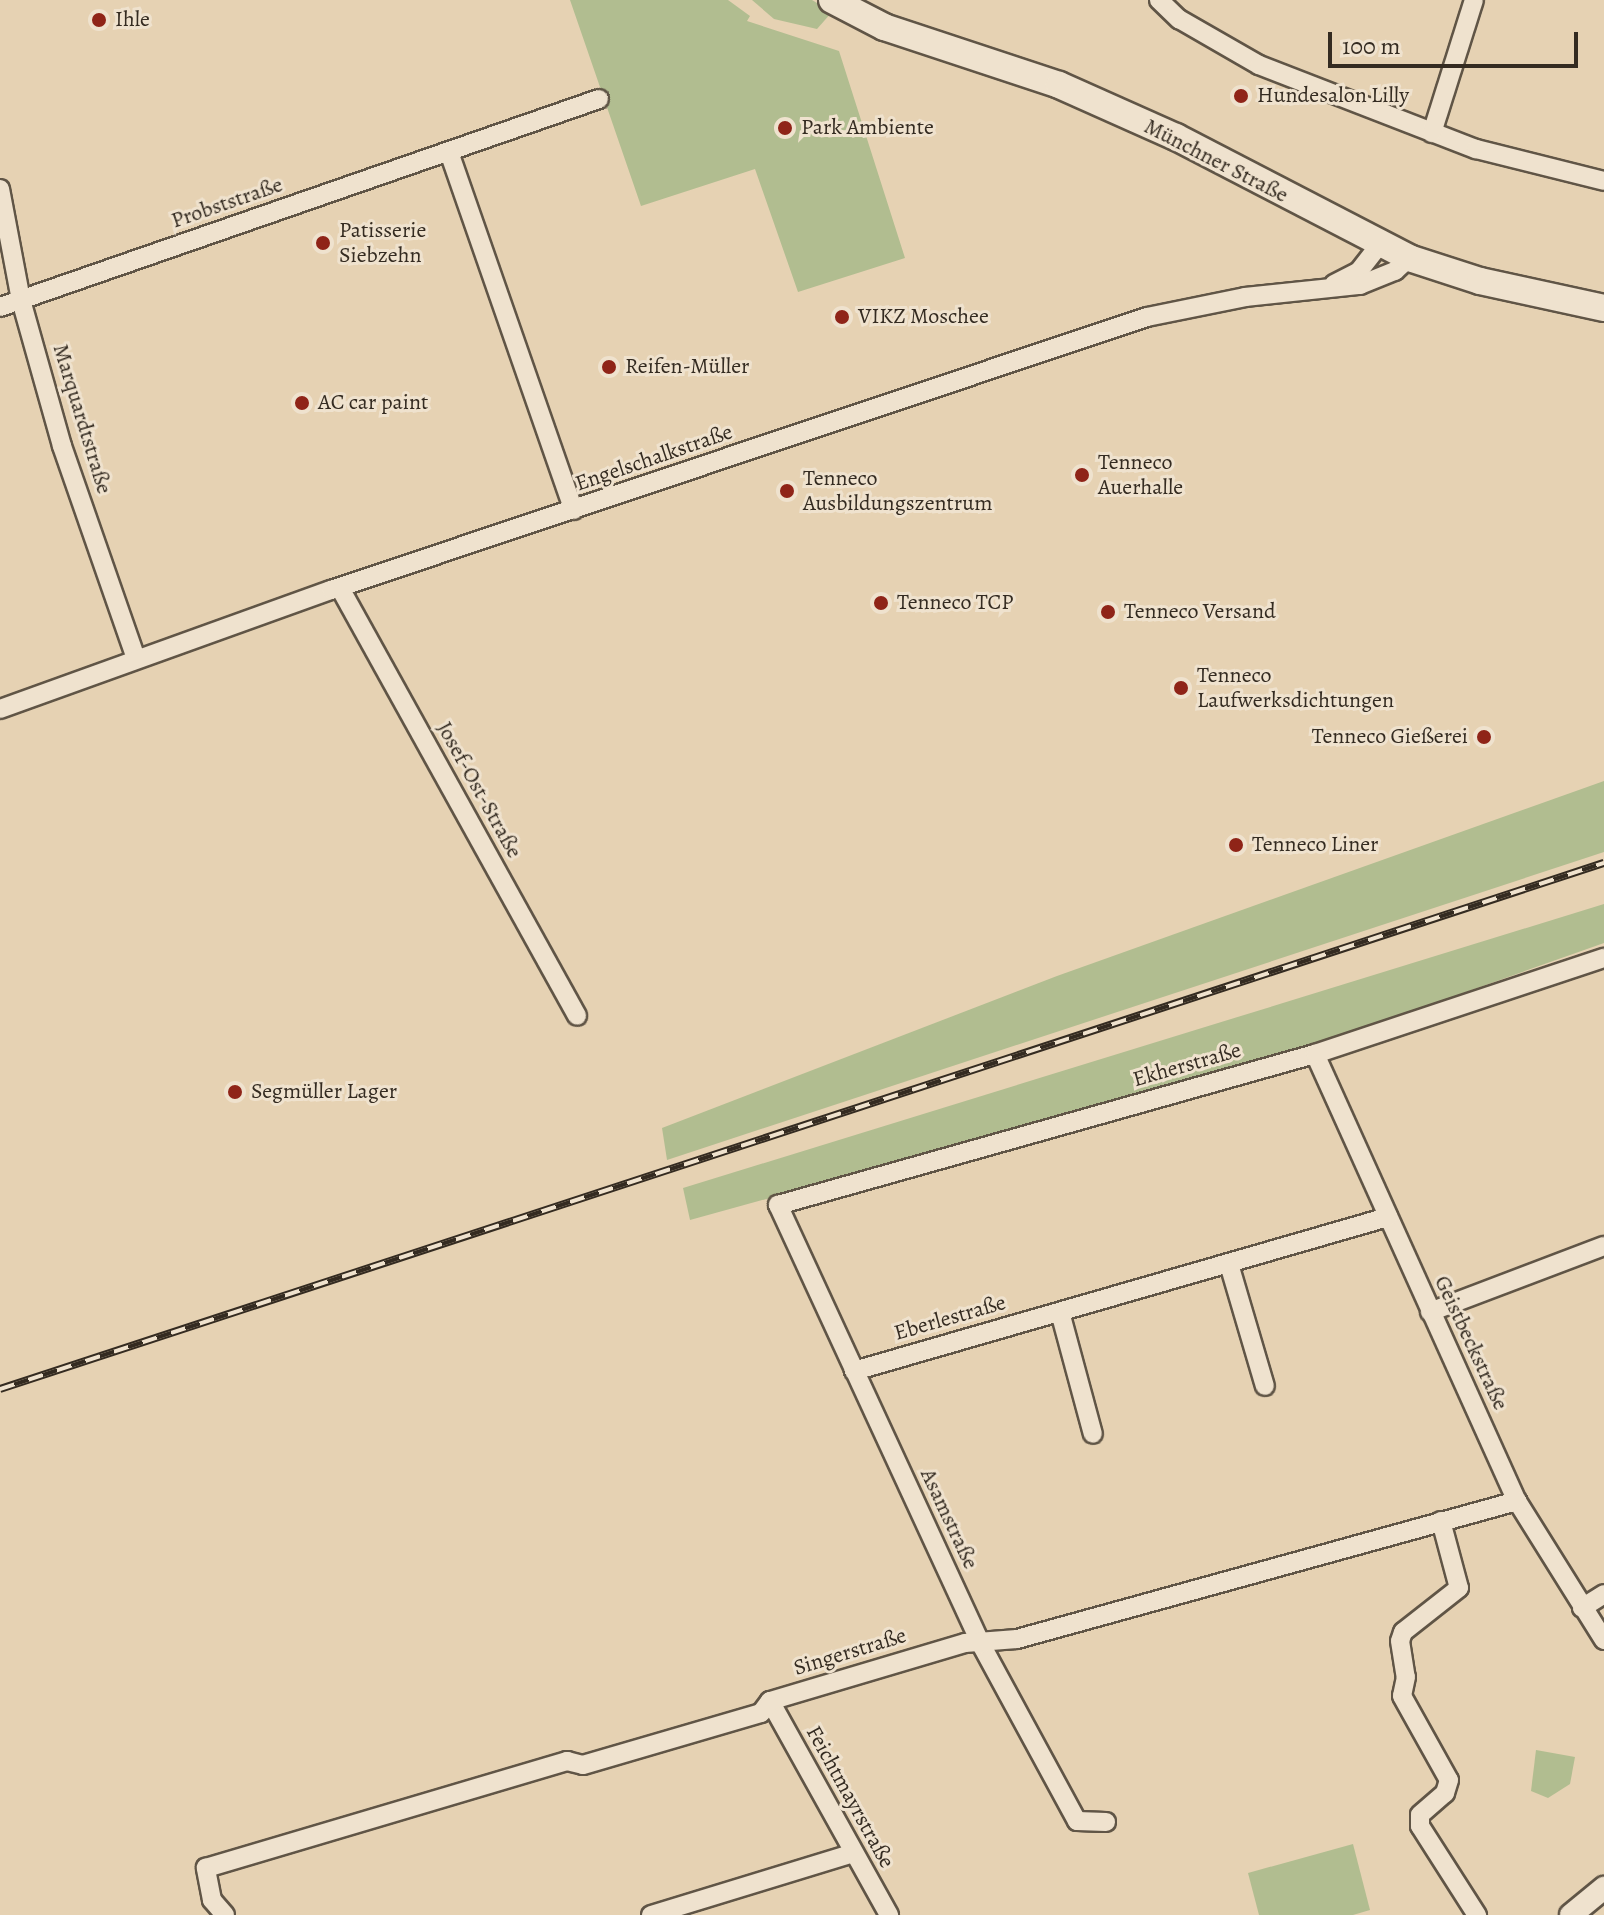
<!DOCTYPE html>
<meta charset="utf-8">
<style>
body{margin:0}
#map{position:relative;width:1604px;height:1915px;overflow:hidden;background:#e6d2b3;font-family:Alegreya,serif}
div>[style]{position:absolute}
.green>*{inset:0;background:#b1bd90}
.roads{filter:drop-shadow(2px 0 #605546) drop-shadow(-2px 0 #605546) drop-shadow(0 2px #605546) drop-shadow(0 -2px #605546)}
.minor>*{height:18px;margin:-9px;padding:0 9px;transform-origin:9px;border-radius:9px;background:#efe2ce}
.tertiary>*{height:22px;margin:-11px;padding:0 11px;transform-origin:11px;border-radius:11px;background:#efe2ce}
.secondary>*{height:26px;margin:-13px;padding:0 13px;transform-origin:13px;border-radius:13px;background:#efe2ce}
.rail>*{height:8px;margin-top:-4px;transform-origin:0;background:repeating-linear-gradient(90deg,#efe2ce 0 15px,#342b21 0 30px);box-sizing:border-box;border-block:2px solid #342b21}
.dots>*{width:22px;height:22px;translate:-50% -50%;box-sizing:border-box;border:4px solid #efe2ce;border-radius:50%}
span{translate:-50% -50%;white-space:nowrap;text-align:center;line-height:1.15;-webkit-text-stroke:6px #efe2ce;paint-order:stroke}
.poi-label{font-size:22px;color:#342b21}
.left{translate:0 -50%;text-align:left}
.right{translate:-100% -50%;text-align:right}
.street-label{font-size:22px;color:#342b21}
.scale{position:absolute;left:1328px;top:32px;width:250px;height:36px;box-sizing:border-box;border:4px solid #342b21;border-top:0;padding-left:10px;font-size:24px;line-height:28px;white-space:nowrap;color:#342b21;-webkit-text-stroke:6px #efe2ce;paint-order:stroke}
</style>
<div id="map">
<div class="green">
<i style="clip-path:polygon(570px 0,728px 0,750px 16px,747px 21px,839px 51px,905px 258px,798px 292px,755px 169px,641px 206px)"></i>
<i style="clip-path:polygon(752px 0,812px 0,832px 12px,817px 29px,774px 19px)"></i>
<i style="clip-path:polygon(1604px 781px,1604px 852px,667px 1160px,662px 1128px,1057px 976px)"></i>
<i style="clip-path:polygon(1604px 904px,1604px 943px,1288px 1055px,690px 1220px,683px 1188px)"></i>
<i style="clip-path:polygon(1536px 1750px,1575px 1757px,1570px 1784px,1548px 1798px,1531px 1791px)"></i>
<i style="clip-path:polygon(1353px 1844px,1370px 1910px,1353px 1915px,1259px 1915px,1248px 1873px)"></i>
</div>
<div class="roads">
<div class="minor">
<i style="left:1159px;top:0;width:28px;rotate:44deg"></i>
<i style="left:1179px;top:19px;width:92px;rotate:29.9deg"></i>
<i style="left:1259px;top:65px;width:233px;rotate:21.2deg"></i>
<i style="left:1476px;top:149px;width:132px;rotate:14deg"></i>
<i style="left:1432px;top:133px;width:139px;rotate:-72.5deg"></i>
<i style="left:449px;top:152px;width:379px;rotate:70.8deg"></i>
<i style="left:0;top:189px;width:113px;rotate:79.3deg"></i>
<i style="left:21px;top:300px;width:152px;rotate:74.3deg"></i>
<i style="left:62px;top:446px;width:225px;rotate:70.8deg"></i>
<i style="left:1334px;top:284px;width:28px;rotate:-27deg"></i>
<i style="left:1359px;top:271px;width:33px;rotate:-52deg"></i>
<i style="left:0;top:307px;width:634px;rotate:-19.15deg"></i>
<i style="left:340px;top:588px;width:489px;rotate:61deg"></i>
<i style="left:0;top:709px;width:352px;rotate:-19.8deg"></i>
<i style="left:331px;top:590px;width:860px;rotate:-18.5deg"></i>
<i style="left:1147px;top:317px;width:100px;rotate:-11.5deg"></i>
<i style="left:1245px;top:297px;width:116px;rotate:-6deg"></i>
<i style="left:1360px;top:285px;width:38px;rotate:-22deg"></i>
<i style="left:1395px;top:271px;width:19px;rotate:-43deg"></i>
<i style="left:1315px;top:1054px;width:491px;rotate:65.7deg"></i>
<i style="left:1517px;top:1501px;width:164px;rotate:58deg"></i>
<i style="left:1229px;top:1264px;width:127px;rotate:73.6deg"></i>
<i style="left:1060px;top:1312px;width:126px;rotate:74.9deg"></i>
<i style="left:1430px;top:1312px;width:186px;rotate:-20.8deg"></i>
<i style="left:854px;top:1371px;width:556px;rotate:-16.09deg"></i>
<i style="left:1441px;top:1521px;width:69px;rotate:75deg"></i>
<i style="left:1459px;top:1588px;width:71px;rotate:141.8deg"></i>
<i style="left:1403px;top:1632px;width:9px;rotate:108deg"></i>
<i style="left:1400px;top:1641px;width:36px;rotate:81deg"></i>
<i style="left:1406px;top:1677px;width:19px;rotate:102deg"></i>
<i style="left:1402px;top:1696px;width:96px;rotate:60.8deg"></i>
<i style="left:1449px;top:1780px;width:14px;rotate:107deg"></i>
<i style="left:1445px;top:1793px;width:33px;rotate:139deg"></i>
<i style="left:1420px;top:1815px;width:11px;rotate:90deg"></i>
<i style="left:1420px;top:1826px;width:106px;rotate:57.4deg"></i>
<i style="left:1582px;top:1608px;width:26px;rotate:-32deg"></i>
<i style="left:770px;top:1701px;width:245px;rotate:60.9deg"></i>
<i style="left:1106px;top:1822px;width:29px;rotate:-178deg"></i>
<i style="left:1077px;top:1821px;width:201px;rotate:-118.5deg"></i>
<i style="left:981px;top:1644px;width:484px;rotate:-114.8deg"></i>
<i style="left:778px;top:1205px;width:558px;rotate:-15.71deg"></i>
<i style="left:1315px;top:1054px;width:305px;rotate:-18.4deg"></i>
<i style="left:225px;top:1915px;width:20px;rotate:-131deg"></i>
<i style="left:212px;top:1900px;width:33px;rotate:-101deg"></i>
<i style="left:206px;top:1868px;width:377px;rotate:-16.5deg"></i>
<i style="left:567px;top:1761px;width:16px;rotate:14deg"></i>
<i style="left:583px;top:1765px;width:185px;rotate:-16.3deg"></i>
<i style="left:761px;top:1713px;width:15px;rotate:-53deg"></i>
<i style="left:770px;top:1701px;width:203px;rotate:-16.6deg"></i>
<i style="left:965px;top:1643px;width:52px;rotate:-4.4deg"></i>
<i style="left:1017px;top:1639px;width:519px;rotate:-15.43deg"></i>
<i style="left:651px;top:1915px;width:212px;rotate:-17deg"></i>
</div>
<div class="tertiary">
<i style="left:1571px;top:1915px;width:43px;rotate:-39.3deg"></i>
</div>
<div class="secondary">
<i style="left:832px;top:0;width:59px;rotate:27.4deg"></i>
<i style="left:884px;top:27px;width:184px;rotate:18.3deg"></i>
<i style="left:1059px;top:85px;width:128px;rotate:24deg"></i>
<i style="left:1176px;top:137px;width:263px;rotate:27.4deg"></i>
<i style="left:1409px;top:258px;width:75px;rotate:17.9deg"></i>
<i style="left:1480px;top:281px;width:127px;rotate:12.3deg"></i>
</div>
</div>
<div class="rail">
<i style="left:0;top:1389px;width:1688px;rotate:-18.16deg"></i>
</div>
<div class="dots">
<i style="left:99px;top:20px;background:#8f2418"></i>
<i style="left:1241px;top:96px;background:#8f2418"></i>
<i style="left:785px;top:128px;background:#8f2418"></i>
<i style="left:323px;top:243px;background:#8f2418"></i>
<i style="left:842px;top:317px;background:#8f2418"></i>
<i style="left:609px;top:367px;background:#8f2418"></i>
<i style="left:302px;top:403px;background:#8f2418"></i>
<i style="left:1082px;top:475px;background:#8f2418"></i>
<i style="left:787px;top:491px;background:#8f2418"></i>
<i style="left:881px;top:603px;background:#8f2418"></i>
<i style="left:1108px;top:612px;background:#8f2418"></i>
<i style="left:1181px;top:688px;background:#8f2418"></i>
<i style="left:1484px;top:737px;background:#8f2418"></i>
<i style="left:1236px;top:845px;background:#8f2418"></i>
<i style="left:235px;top:1092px;background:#8f2418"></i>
</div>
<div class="poi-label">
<span class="left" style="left:115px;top:20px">Ihle</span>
<span class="left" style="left:1257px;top:96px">Hundesalon Lilly</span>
<span class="left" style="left:801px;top:128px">Park Ambiente</span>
<span class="left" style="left:339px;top:243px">Patisserie<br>Siebzehn</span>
<span class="left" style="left:858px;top:317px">VIKZ Moschee</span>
<span class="left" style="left:625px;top:367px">Reifen-Müller</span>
<span class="left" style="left:318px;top:403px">AC car paint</span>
<span class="left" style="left:1098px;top:475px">Tenneco<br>Auerhalle</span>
<span class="left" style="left:803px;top:491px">Tenneco<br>Ausbildungszentrum</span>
<span class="left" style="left:897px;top:603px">Tenneco TCP</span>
<span class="left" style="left:1124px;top:612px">Tenneco Versand</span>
<span class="left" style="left:1197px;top:688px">Tenneco<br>Laufwerksdichtungen</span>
<span class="right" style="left:1468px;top:737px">Tenneco Gießerei</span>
<span class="left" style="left:1252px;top:845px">Tenneco Liner</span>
<span class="left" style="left:251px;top:1092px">Segmüller Lager</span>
</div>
<div class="street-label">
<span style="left:1216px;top:161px;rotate:27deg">Münchner Straße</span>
<span style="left:227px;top:203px;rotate:-19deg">Probststraße</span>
<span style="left:82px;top:419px;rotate:73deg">Marquardtstraße</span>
<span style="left:654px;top:458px;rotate:-19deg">Engelschalkstraße</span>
<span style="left:479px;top:790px;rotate:61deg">Josef-Ost-Straße</span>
<span style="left:1187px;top:1065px;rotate:-16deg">Ekherstraße</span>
<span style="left:950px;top:1318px;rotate:-16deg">Eberlestraße</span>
<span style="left:1471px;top:1343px;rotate:65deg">Geistbeckstraße</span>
<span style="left:949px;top:1519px;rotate:65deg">Asamstraße</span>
<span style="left:850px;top:1652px;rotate:-17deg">Singerstraße</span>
<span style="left:850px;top:1797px;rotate:61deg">Feichtmayrstraße</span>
</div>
<div class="scale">100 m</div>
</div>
